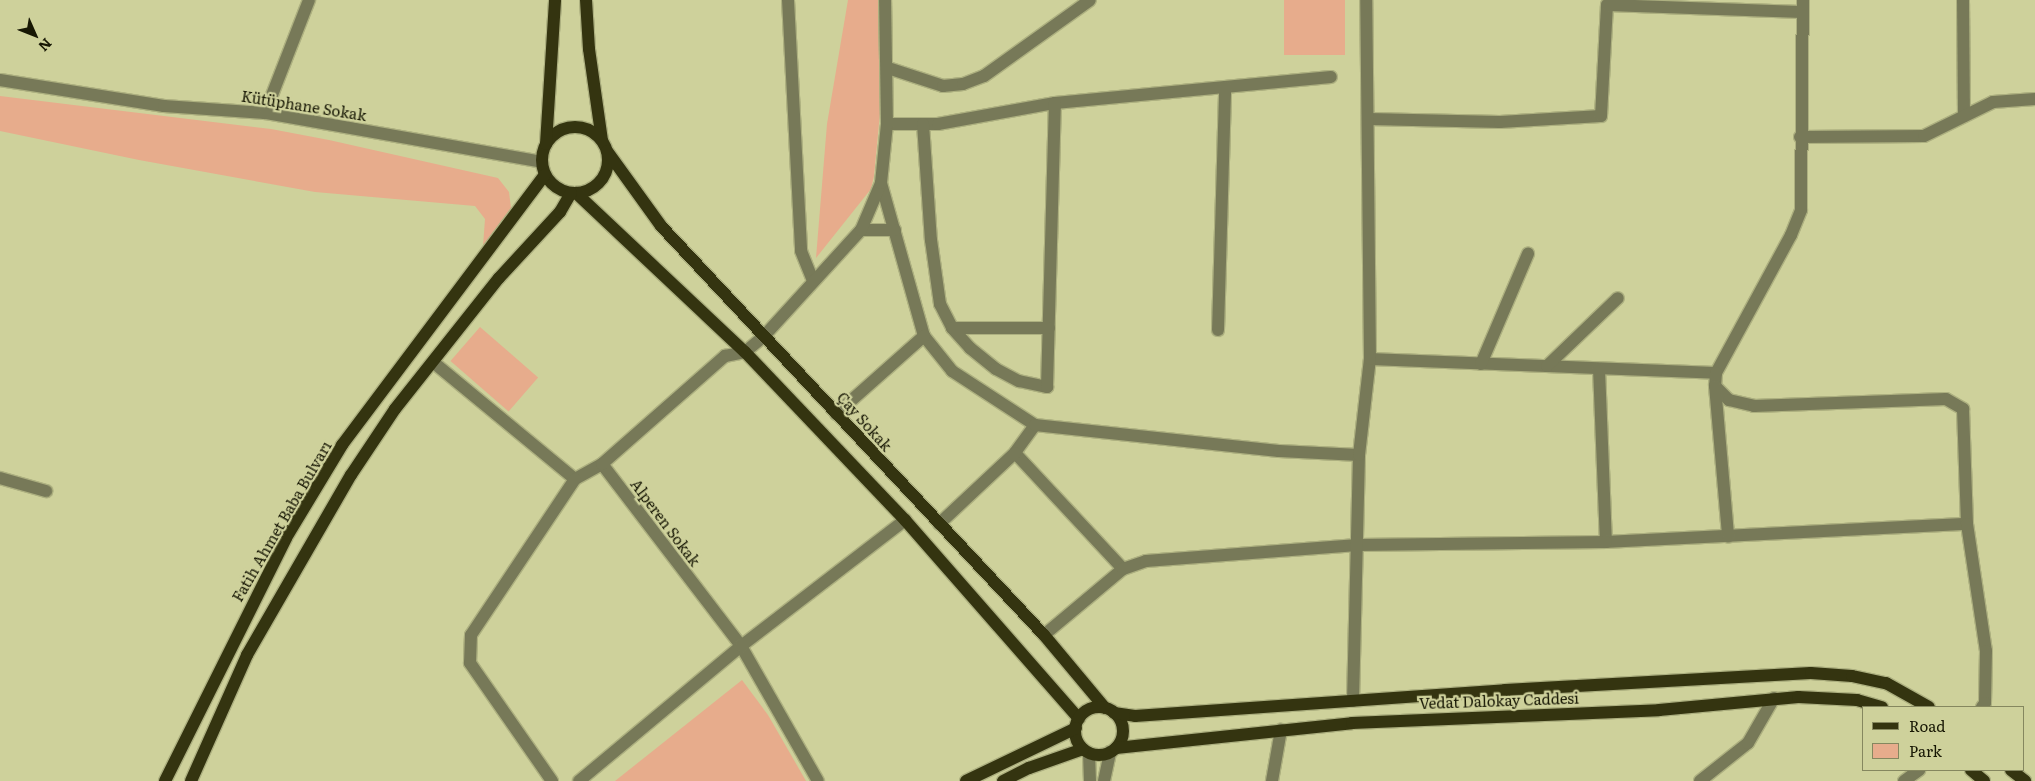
<!DOCTYPE html>
<meta charset="utf-8">
<style>
body{margin:0}
#map{position:relative;width:2035px;height:781px;overflow:hidden;background:#ced19b;font-family:Literata,serif}
div>[style]{position:absolute}
.green>*{inset:0;background:#e7ac8c;transform-origin:0 0}
.roads{filter:drop-shadow(1px 0 #adb080) drop-shadow(-1px 0 #adb080) drop-shadow(0 1px #adb080) drop-shadow(0 -1px #adb080)}
.minor>*{height:12px;margin:-6px;padding:0 6px;transform-origin:6px;border-radius:6px;background:#777958}
.major>*{height:12px;margin:-6px;padding:0 6px;transform-origin:6px;border-radius:6px;background:#343410}
.major>.ring{margin:-6px;padding:0;box-sizing:content-box;background:none;border:12px solid #343410;border-radius:50%}
span{translate:-50% -50%;white-space:nowrap;text-align:center;line-height:1.15;-webkit-text-stroke:4.5px #ced19b;paint-order:stroke}
.street-label{font-size:15px;color:#171704}
.legend{position:absolute;left:1862px;top:706px;width:162px;height:65px;box-sizing:border-box;background:#ced19b;border:1px solid #85875f;margin:0;padding:6px 9px;list-style:none;font-size:15px;color:#171704}
.legend li{display:flex;align-items:center;gap:10px;height:25px}
.legend b{width:25px;border:1px solid #85875f}
.north{position:absolute;left:10px;top:10px;width:50px;height:50px;-webkit-text-stroke:4px #ced19b;paint-order:stroke;rotate:134deg;font-size:14px;font-weight:700;line-height:20px;text-align:center;color:#171704}
.north::after{content:'';display:block;margin:auto;width:18px;height:22px;background:#171704;clip-path:polygon(50% 0,100% 100%,50% 72%,0 100%)}
</style>
<div id="map">
<div class="green">
<i style="clip-path:polygon(848px 0,879px 0,880px 113px,874px 176px,871px 189px,816px 258px,827px 124px)"></i>
<i style="left:1284px;top:0;width:61px;height:55px"></i>
<i style="clip-path:polygon(0 96px,271px 129px,329px 140px,498px 178px,509px 192px,511px 208px,483px 246px,485px 219px,475px 206px,315px 192px,139px 160px,0 131px)"></i>
<i style="left:480px;top:327px;width:77px;height:45px;rotate:41deg"></i>
<i style="clip-path:polygon(742px 680px,768px 715px,806px 781px,615px 781px)"></i>
</div>
<div class="roads">
<div class="minor">
<i style="left:788px;top:0;width:251px;rotate:87deg"></i>
<i style="left:801px;top:251px;width:32px;rotate:68deg"></i>
<i style="left:1963px;top:0;width:116px;rotate:89.5deg"></i>
<i style="left:888px;top:68px;width:58px;rotate:18.1deg"></i>
<i style="left:943px;top:86px;width:20px;rotate:-6deg"></i>
<i style="left:963px;top:84px;width:22px;rotate:-21deg"></i>
<i style="left:984px;top:76px;width:130px;rotate:-35.6deg"></i>
<i style="left:0;top:80px;width:166px;rotate:9deg"></i>
<i style="left:164px;top:106px;width:101px;rotate:4deg"></i>
<i style="left:265px;top:113px;width:281px;rotate:10deg"></i>
<i style="left:265px;top:113px;width:121px;rotate:-68.7deg"></i>
<i style="left:1368px;top:119px;width:132px;rotate:1.3deg"></i>
<i style="left:1500px;top:122px;width:101px;rotate:-3.4deg"></i>
<i style="left:1601px;top:116px;width:111px;rotate:-86.9deg"></i>
<i style="left:1607px;top:5px;width:195px;rotate:2.1deg"></i>
<i style="left:887px;top:124px;width:51px"></i>
<i style="left:938px;top:124px;width:119px;rotate:-10.2deg"></i>
<i style="left:1055px;top:103px;width:277px;rotate:-5.4deg"></i>
<i style="left:923px;top:124px;width:116px;rotate:86.1deg"></i>
<i style="left:931px;top:240px;width:65px;rotate:82deg"></i>
<i style="left:940px;top:304px;width:27px;rotate:63deg"></i>
<i style="left:952px;top:328px;width:27px;rotate:48deg"></i>
<i style="left:970px;top:348px;width:33px;rotate:39deg"></i>
<i style="left:996px;top:369px;width:26px;rotate:28deg"></i>
<i style="left:1019px;top:381px;width:29px;rotate:12deg"></i>
<i style="left:1047px;top:387px;width:284px;rotate:-88.4deg"></i>
<i style="left:1800px;top:137px;width:124px;rotate:-0.5deg"></i>
<i style="left:1924px;top:136px;width:77px;rotate:-26.2deg"></i>
<i style="left:1993px;top:102px;width:42px;rotate:-4.1deg"></i>
<i style="left:881px;top:183px;width:159px;rotate:74.3deg"></i>
<i style="left:924px;top:336px;width:45px;rotate:51.3deg"></i>
<i style="left:952px;top:371px;width:99px;rotate:33deg"></i>
<i style="left:1035px;top:425px;width:34px;rotate:126deg"></i>
<i style="left:1015px;top:453px;width:158px;rotate:47deg"></i>
<i style="left:861px;top:230px;width:34px"></i>
<i style="left:952px;top:328px;width:97px"></i>
<i style="left:1218px;top:330px;width:243px;rotate:-88.3deg"></i>
<i style="left:1370px;top:359px;width:346px;rotate:2.3deg"></i>
<i style="left:1716px;top:373px;width:157px;rotate:-61.5deg"></i>
<i style="left:1791px;top:235px;width:27px;rotate:-68deg"></i>
<i style="left:1801px;top:210px;width:210px;rotate:-89.5deg"></i>
<i style="left:433px;top:362px;width:184px;rotate:39.5deg"></i>
<i style="left:575px;top:479px;width:31px;rotate:-29deg"></i>
<i style="left:602px;top:464px;width:229px;rotate:52.6deg"></i>
<i style="left:741px;top:646px;width:155px;rotate:60.3deg"></i>
<i style="left:1481px;top:364px;width:120px;rotate:-66.9deg"></i>
<i style="left:1547px;top:366px;width:98px;rotate:-43.8deg"></i>
<i style="left:1599px;top:369px;width:173px;rotate:87.7deg"></i>
<i style="left:1606px;top:542px;width:361px;rotate:-2.9deg"></i>
<i style="left:1716px;top:373px;width:13px;rotate:94deg"></i>
<i style="left:1715px;top:386px;width:20px;rotate:45deg"></i>
<i style="left:1729px;top:400px;width:26px;rotate:13deg"></i>
<i style="left:1754px;top:406px;width:192px;rotate:-2.1deg"></i>
<i style="left:1946px;top:399px;width:20px;rotate:30deg"></i>
<i style="left:1963px;top:409px;width:115px;rotate:88deg"></i>
<i style="left:1967px;top:524px;width:128px;rotate:81.5deg"></i>
<i style="left:1986px;top:651px;width:52px;rotate:91.1deg"></i>
<i style="left:1985px;top:703px;width:5px;rotate:127deg"></i>
<i style="left:1715px;top:386px;width:151px;rotate:85deg"></i>
<i style="left:836px;top:414px;width:118px;rotate:-41.6deg"></i>
<i style="left:1035px;top:425px;width:245px;rotate:6.1deg"></i>
<i style="left:1279px;top:451px;width:80px;rotate:2.9deg"></i>
<i style="left:602px;top:464px;width:164px;rotate:-41.3deg"></i>
<i style="left:725px;top:356px;width:20px;rotate:-11deg"></i>
<i style="left:745px;top:352px;width:26px;rotate:-40deg"></i>
<i style="left:765px;top:335px;width:142px;rotate:-47.6deg"></i>
<i style="left:861px;top:230px;width:51px;rotate:-66.9deg"></i>
<i style="left:881px;top:183px;width:59px;rotate:-84.2deg"></i>
<i style="left:887px;top:124px;width:124px;rotate:-90.9deg"></i>
<i style="left:0;top:478px;width:48px;rotate:15.8deg"></i>
<i style="left:939px;top:524px;width:104px;rotate:-43.1deg"></i>
<i style="left:1044px;top:635px;width:103px;rotate:-39.9deg"></i>
<i style="left:1123px;top:569px;width:24px;rotate:-19deg"></i>
<i style="left:1146px;top:561px;width:212px;rotate:-4.3deg"></i>
<i style="left:1357px;top:545px;width:249px;rotate:-0.7deg"></i>
<i style="left:1353px;top:701px;width:246px;rotate:-88.6deg"></i>
<i style="left:1359px;top:455px;width:97px;rotate:-83.5deg"></i>
<i style="left:1370px;top:359px;width:359px;rotate:-90.6deg"></i>
<i style="left:1089px;top:753px;width:28px;rotate:88deg"></i>
<i style="left:552px;top:781px;width:144px;rotate:-124.8deg"></i>
<i style="left:470px;top:663px;width:28px;rotate:-88deg"></i>
<i style="left:471px;top:635px;width:187px;rotate:-56.3deg"></i>
<i style="left:579px;top:781px;width:211px;rotate:-39.8deg"></i>
<i style="left:741px;top:646px;width:207px;rotate:-37.5deg"></i>
<i style="left:1104px;top:781px;width:30px;rotate:-78deg"></i>
<i style="left:1272px;top:781px;width:52px;rotate:-80deg"></i>
<i style="left:1700px;top:781px;width:61px;rotate:-38.4deg"></i>
<i style="left:1748px;top:743px;width:52px;rotate:-60deg"></i>
<i style="left:1904px;top:781px;width:19px;rotate:-36deg"></i>
</div>
<div class="major">
<i style="left:586px;top:0;width:49px;rotate:86.5deg"></i>
<i style="left:589px;top:49px;width:92px;rotate:81.9deg"></i>
<i class="ring" style="left:542px;top:127px;width:54px;height:54px"></i>
<i style="left:546px;top:144px;width:144px;rotate:-86.4deg"></i>
<i style="left:607px;top:151px;width:92px;rotate:54.2deg"></i>
<i style="left:661px;top:226px;width:560px;rotate:46.88deg"></i>
<i style="left:1044px;top:635px;width:95px;rotate:50.1deg"></i>
<i style="left:576px;top:193px;width:232px;rotate:43.3deg"></i>
<i style="left:745px;top:352px;width:232px;rotate:46.4deg"></i>
<i style="left:905px;top:520px;width:264px;rotate:48.8deg"></i>
<i class="ring" style="left:1075px;top:707px;width:36px;height:36px"></i>
<i style="left:1114px;top:713px;width:21px;rotate:8deg"></i>
<i style="left:1135px;top:716px;width:371px;rotate:-4deg"></i>
<i style="left:1505px;top:690px;width:306px;rotate:-3.2deg"></i>
<i style="left:1811px;top:673px;width:41px;rotate:4.2deg"></i>
<i style="left:1852px;top:676px;width:35px;rotate:12deg"></i>
<i style="left:1886px;top:683px;width:49px;rotate:29.2deg"></i>
<i style="left:1116px;top:748px;width:237px;rotate:-6deg"></i>
<i style="left:1352px;top:723px;width:307px;rotate:-2.4deg"></i>
<i style="left:1659px;top:710px;width:140px;rotate:-5.3deg"></i>
<i style="left:1798px;top:697px;width:59px;rotate:2.9deg"></i>
<i style="left:1857px;top:700px;width:26px;rotate:16deg"></i>
<i style="left:1971px;top:770px;width:17px;rotate:40deg"></i>
<i style="left:2011px;top:770px;width:18px;rotate:38deg"></i>
<i style="left:165px;top:781px;width:271px;rotate:-63.5deg"></i>
<i style="left:286px;top:538px;width:109px;rotate:-58.9deg"></i>
<i style="left:342px;top:445px;width:338px;rotate:-53.1deg"></i>
<i style="left:191px;top:781px;width:138px;rotate:-66deg"></i>
<i style="left:247px;top:655px;width:208px;rotate:-60deg"></i>
<i style="left:351px;top:475px;width:79px;rotate:-56.3deg"></i>
<i style="left:395px;top:409px;width:167px;rotate:-51.6deg"></i>
<i style="left:499px;top:278px;width:90px;rotate:-47.3deg"></i>
<i style="left:560px;top:212px;width:22px;rotate:-60deg"></i>
<i style="left:966px;top:781px;width:122px;rotate:-25.7deg"></i>
<i style="left:1003px;top:781px;width:29px;rotate:-27deg"></i>
<i style="left:1029px;top:768px;width:57px;rotate:-19.4deg"></i>
</div>
</div>
<div class="street-label">
<span style="left:304px;top:105px;rotate:9deg">Kütüphane Sokak</span>
<span style="left:865px;top:421px;rotate:48deg">Çay Sokak</span>
<span style="left:281px;top:521px;rotate:-60deg">Fatih Ahmet Baba Bulvarı</span>
<span style="left:666px;top:522px;rotate:53deg">Alperen Sokak</span>
<span style="left:1499px;top:700px;rotate:-2deg">Vedat Dalokay Caddesi</span>
</div>
<ul class="legend">
<li><b style="height:6px;background:#343410"></b>Road</li>
<li><b style="height:14px;background:#e7ac8c"></b>Park</li>
</ul>
<div class="north">N</div>
</div>
